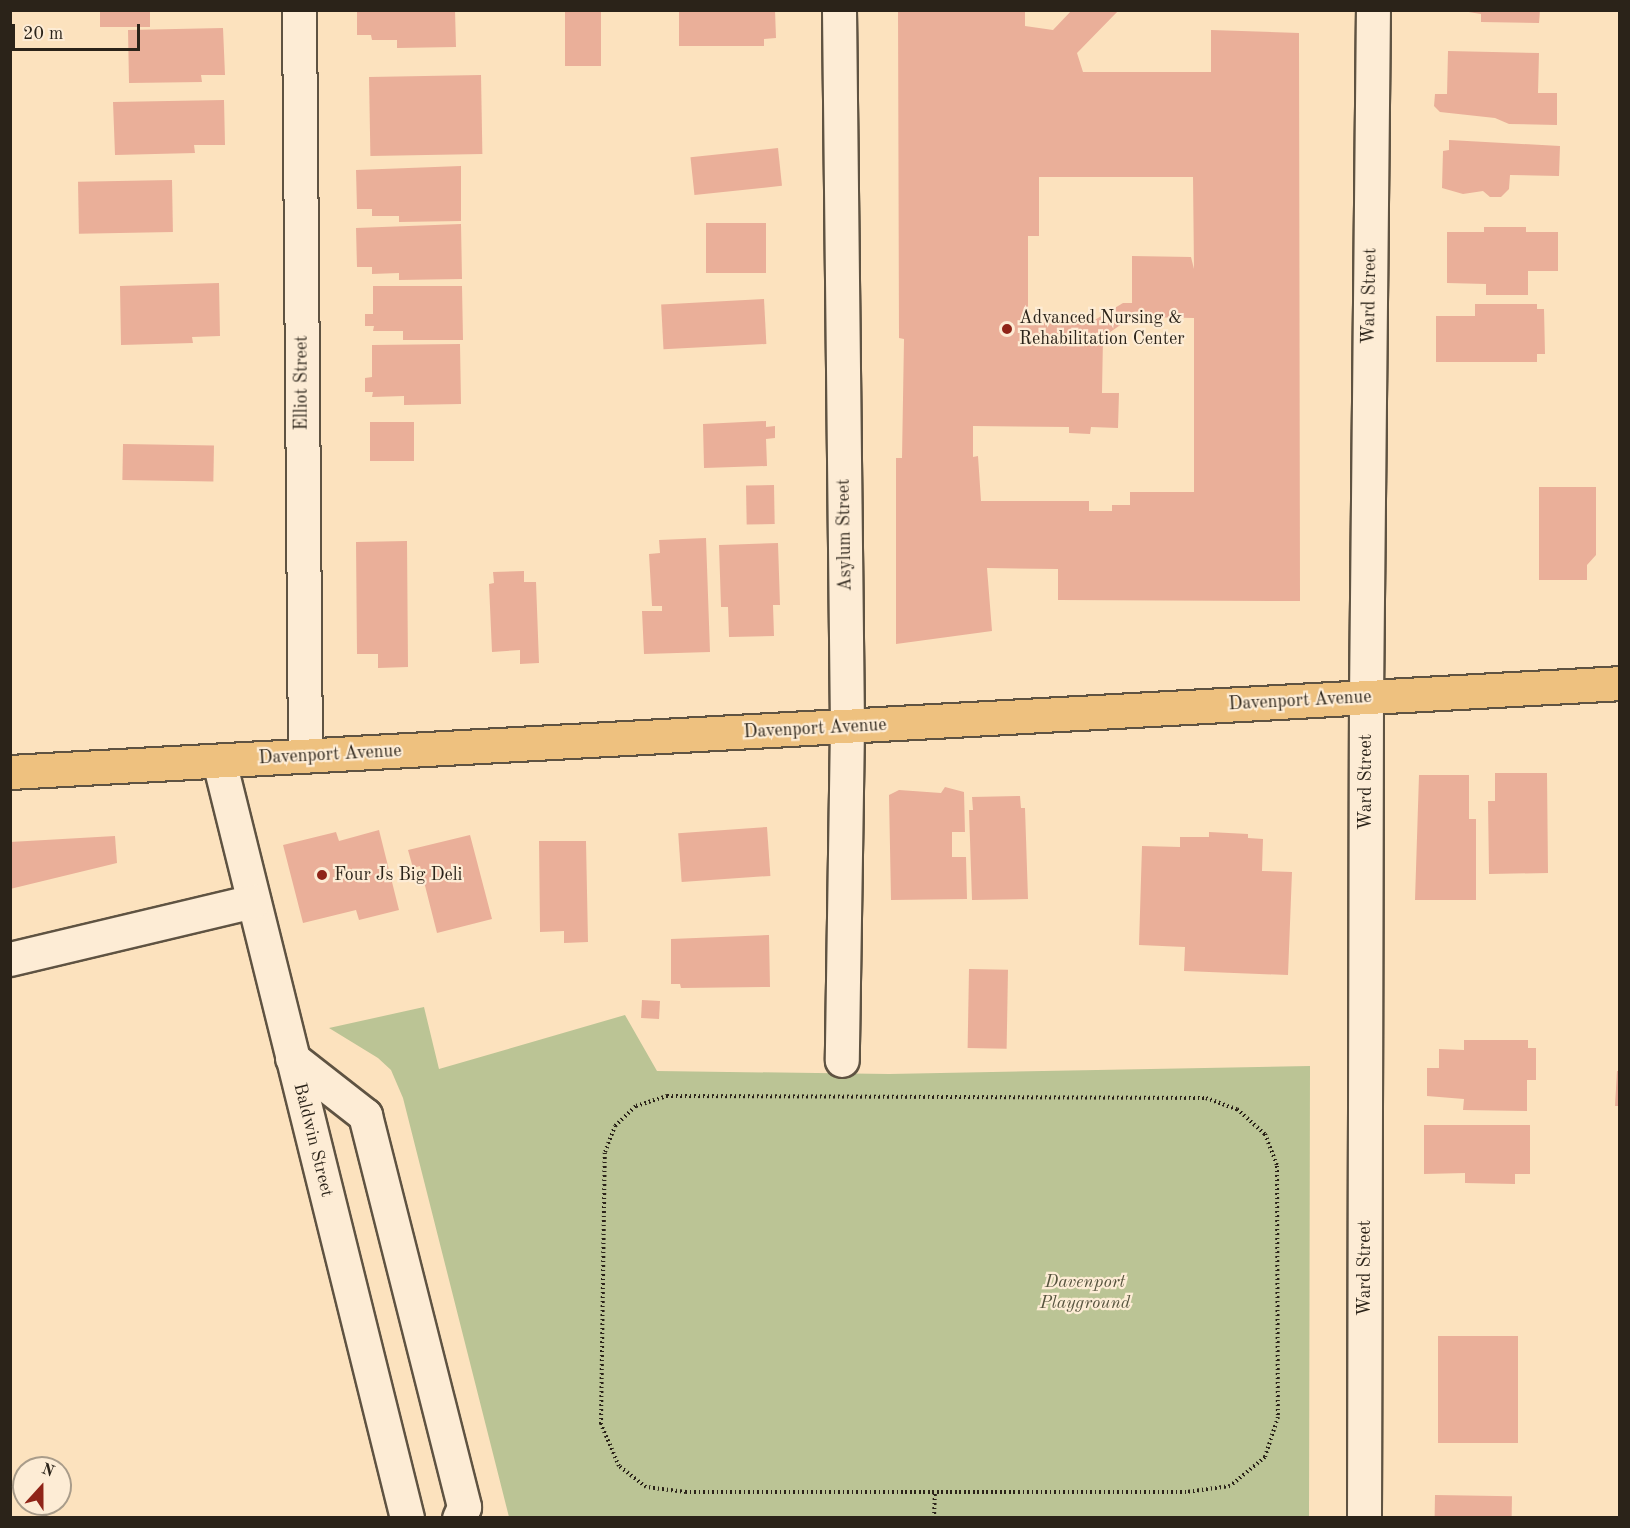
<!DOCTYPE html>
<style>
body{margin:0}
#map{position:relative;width:1630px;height:1528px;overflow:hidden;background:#fce2be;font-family:"Old Standard TT",serif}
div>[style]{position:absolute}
.green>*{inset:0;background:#bbc495}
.building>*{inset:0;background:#eaaf99;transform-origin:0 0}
.path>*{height:4px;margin-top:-2px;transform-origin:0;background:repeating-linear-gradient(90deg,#2b2319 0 1.5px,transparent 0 4.5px)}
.roads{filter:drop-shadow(2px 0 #5f5342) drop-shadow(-2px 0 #5f5342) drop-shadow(0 2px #5f5342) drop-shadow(0 -2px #5f5342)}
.minor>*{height:33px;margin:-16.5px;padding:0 16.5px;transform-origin:16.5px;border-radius:16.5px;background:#fdecd5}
.major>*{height:33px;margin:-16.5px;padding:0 16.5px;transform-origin:16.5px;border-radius:16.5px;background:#eec17f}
.dots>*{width:16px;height:16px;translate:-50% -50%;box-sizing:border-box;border:3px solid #fdecd5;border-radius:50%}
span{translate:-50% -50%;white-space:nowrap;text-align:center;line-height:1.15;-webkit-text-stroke:4.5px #fdecd5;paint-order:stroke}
.street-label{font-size:18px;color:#2b2319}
.poi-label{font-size:18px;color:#2b2319}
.left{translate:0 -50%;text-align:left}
.park-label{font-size:18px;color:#56533e;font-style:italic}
.frame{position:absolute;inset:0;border:12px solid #2b2319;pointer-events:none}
.north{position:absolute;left:12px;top:1456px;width:60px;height:60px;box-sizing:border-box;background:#fdecd5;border:2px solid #a99c8a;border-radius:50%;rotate:21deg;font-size:16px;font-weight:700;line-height:24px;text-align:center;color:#2b2319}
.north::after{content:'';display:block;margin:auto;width:21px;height:27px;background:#8f2418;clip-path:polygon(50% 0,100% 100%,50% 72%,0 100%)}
.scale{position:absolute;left:12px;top:24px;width:128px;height:27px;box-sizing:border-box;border:3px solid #2b2319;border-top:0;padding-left:8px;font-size:18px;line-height:21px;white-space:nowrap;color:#2b2319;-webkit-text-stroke:4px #fdecd5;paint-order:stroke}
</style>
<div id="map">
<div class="green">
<i style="clip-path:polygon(424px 1007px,439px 1069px,625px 1015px,657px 1071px,889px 1074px,1310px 1066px,1309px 1517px,509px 1517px,403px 1098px,391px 1070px,378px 1058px,329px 1028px)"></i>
</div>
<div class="building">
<i style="left:100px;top:10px;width:50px;height:17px"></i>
<i style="clip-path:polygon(371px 10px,455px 10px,456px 47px,397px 48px,397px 40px,372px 40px,371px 35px,357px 35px,357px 12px)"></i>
<i style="left:565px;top:10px;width:36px;height:56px"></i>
<i style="clip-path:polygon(679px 10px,775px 10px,776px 38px,764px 39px,764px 46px,679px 46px)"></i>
<i style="clip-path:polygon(evenodd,898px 10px,1025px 10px,1025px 26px,1053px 30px,1072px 10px,1119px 10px,1077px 53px,1083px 72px,1211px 72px,1211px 30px,1299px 33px,1300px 601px,1058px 600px,1058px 569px,987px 568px,992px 631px,896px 644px,896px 458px,902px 458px,904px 339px,899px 338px,898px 10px,1039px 177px,1193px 177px,1194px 269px,1191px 257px,1132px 256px,1132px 303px,1123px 303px,1093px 321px,1028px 320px,1028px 236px,1039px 236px,1039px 177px,898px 10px,1132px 317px,1194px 318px,1194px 492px,1130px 492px,1130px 505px,1112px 505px,1112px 511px,1089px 511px,1089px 501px,981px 501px,978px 456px,973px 457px,973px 426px,1069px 427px,1069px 433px,1090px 434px,1091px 427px,1118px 428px,1119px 393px,1102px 393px,1103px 337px,1132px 317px)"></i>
<i style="clip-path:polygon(1456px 10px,1540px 10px,1539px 23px,1481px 22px,1481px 14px)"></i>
<i style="clip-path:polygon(223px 28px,225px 75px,201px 75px,202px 82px,129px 83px,128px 30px)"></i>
<i style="clip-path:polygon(1448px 51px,1539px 53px,1538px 93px,1557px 93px,1557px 125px,1509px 124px,1495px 118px,1440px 112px,1434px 106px,1435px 94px,1447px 94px)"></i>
<i style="left:481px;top:75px;width:79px;height:112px;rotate:89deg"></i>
<i style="clip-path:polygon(224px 100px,225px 145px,194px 145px,195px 153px,115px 155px,113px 102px)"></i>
<i style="clip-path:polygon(1449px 140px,1560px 146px,1559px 176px,1510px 175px,1509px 189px,1501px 197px,1490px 197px,1483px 191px,1463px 194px,1442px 188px,1443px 151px,1449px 150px)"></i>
<i style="left:778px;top:148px;width:38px;height:88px;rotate:84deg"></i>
<i style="clip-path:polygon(461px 166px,461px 221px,399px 222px,399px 216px,372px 216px,372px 209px,357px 209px,356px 170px)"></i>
<i style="left:172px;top:180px;width:52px;height:94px;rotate:89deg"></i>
<i style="left:706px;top:223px;width:60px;height:50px"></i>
<i style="clip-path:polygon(461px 224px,462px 279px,399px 280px,399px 273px,372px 274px,372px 267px,357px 267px,356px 228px)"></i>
<i style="clip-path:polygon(1484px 227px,1526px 227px,1526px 232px,1558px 232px,1558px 271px,1528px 271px,1528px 295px,1486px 295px,1486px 284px,1447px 283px,1447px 232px,1484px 232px)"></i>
<i style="clip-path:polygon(219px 283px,220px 336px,192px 337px,193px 343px,121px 345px,120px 286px)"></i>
<i style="clip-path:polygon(373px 286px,462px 286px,463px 340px,403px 340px,403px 331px,373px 331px,374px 326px,365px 326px,365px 314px,373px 314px)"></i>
<i style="left:764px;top:299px;width:45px;height:103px;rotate:87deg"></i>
<i style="clip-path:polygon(1475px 304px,1537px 304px,1537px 309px,1544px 309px,1545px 354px,1537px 354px,1537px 362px,1436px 362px,1436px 316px,1475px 316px)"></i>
<i style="clip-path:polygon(460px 344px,461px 404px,404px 405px,404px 396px,372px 397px,373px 392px,365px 392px,365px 378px,372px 377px,372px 345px)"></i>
<i style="clip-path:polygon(766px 421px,766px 427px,775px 426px,775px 438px,766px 439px,767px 466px,704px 468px,703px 424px)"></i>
<i style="left:370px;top:422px;width:44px;height:39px"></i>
<i style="left:123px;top:444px;width:91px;height:36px;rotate:1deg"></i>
<i style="left:774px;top:485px;width:39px;height:28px;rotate:89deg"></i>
<i style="clip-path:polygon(1539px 487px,1596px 487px,1596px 555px,1587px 565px,1587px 580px,1539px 580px)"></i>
<i style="clip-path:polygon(706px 538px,710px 652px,644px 654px,642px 611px,662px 611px,662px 606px,652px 606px,649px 554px,660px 553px,659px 540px)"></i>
<i style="clip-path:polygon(407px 541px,408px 667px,378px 668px,378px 654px,357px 654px,356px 542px)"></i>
<i style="clip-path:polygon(778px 543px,780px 605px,773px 605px,774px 636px,729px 637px,728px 607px,721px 607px,719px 545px)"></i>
<i style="clip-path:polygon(524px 571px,524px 582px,536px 582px,539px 663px,520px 664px,520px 650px,492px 652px,489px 584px,494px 583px,493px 572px)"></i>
<i style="clip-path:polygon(1495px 773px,1547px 773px,1548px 873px,1489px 874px,1488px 801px,1495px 801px)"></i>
<i style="clip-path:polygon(1419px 775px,1469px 775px,1469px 819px,1476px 819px,1476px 900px,1415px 900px)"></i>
<i style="clip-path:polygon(945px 787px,964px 792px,965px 832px,952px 832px,952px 857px,966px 857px,967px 899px,891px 900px,889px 795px,899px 790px,941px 793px)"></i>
<i style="clip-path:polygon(1020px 796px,1021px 808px,1025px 808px,1028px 899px,972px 900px,969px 810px,973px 810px,972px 797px)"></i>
<i style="left:767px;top:827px;width:49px;height:89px;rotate:86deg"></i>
<i style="clip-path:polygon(379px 830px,399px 910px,359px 920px,356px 910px,303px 923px,283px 845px,336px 832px,339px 841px)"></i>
<i style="clip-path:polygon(1209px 832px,1248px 834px,1248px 838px,1263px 839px,1262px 871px,1292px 872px,1288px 975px,1184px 971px,1185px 947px,1139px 945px,1142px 846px,1180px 847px,1180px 837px,1209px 837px)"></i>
<i style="clip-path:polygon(470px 835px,492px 919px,437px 933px,420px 866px,413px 868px,408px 850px)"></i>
<i style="clip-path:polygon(115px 836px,117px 863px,10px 889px,10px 842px)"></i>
<i style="clip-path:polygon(539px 841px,586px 841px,588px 942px,564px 943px,564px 931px,540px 932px)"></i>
<i style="clip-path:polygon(769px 935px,770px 987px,681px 988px,680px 984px,671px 984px,671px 939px)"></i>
<i style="left:969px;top:969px;width:39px;height:79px;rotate:1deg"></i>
<i style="left:642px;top:1000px;width:18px;height:18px;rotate:3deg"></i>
<i style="clip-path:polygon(1464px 1040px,1528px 1040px,1528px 1048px,1536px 1048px,1536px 1080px,1527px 1080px,1527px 1111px,1463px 1110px,1464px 1099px,1427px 1096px,1427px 1068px,1439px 1068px,1439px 1049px,1464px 1050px)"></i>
<i style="clip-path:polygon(1617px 1071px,1620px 1071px,1620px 1106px,1615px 1106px)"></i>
<i style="clip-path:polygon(1424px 1125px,1530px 1125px,1530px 1174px,1515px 1174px,1515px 1184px,1465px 1183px,1465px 1173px,1424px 1174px)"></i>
<i style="left:1438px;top:1336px;width:80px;height:107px"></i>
<i style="left:1435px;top:1495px;width:77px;height:23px;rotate:1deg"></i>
</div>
<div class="path">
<i style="left:667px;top:1096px;width:539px;rotate:0.21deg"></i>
<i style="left:1206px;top:1098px;width:33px;rotate:20deg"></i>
<i style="left:1237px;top:1109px;width:38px;rotate:42deg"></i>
<i style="left:1265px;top:1134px;width:34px;rotate:69deg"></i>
<i style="left:1277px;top:1166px;width:251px;rotate:89.8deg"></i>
<i style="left:1278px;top:1417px;width:42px;rotate:108deg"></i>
<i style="left:1265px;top:1457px;width:45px;rotate:140.4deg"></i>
<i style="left:1230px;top:1486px;width:44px;rotate:172.2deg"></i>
<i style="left:1186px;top:1492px;width:500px;rotate:180deg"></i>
<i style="left:686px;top:1492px;width:40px;rotate:-172.9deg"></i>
<i style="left:646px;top:1487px;width:34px;rotate:-142deg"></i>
<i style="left:619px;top:1466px;width:46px;rotate:-113.2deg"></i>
<i style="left:601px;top:1424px;width:272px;rotate:-89.2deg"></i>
<i style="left:605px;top:1152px;width:28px;rotate:-69deg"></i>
<i style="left:615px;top:1126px;width:29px;rotate:-44deg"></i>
<i style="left:636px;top:1106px;width:33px;rotate:-18deg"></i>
<i style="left:934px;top:1518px;width:26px;rotate:-88deg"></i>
</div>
<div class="roads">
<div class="minor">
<i style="left:299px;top:10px;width:746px;rotate:89.54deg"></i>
<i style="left:839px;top:10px;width:717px;rotate:89.36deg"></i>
<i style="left:847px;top:727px;width:333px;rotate:90.9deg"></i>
<i style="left:219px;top:761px;width:780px;rotate:76.05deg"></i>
<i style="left:10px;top:959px;width:250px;rotate:-13.4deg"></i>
<i style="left:292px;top:1058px;width:93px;rotate:38deg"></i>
<i style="left:365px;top:1115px;width:404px;rotate:75.8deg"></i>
<i style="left:464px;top:1507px;width:12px;rotate:114deg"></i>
<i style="left:1364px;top:1518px;width:820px;rotate:-89.86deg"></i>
<i style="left:1366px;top:698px;width:688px;rotate:-89.42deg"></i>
</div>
<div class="major">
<i style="left:10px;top:772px;width:1612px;rotate:-3.16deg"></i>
</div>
</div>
<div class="dots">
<i style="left:1007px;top:329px;background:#8f2418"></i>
<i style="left:322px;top:875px;background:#8f2418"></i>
</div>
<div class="street-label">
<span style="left:1370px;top:296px;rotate:-89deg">Ward Street</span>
<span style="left:302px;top:383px;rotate:-90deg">Elliot Street</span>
<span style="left:845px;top:535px;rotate:-91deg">Asylum Street</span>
<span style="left:1300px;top:701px;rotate:-3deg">Davenport Avenue</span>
<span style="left:815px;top:729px;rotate:-3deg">Davenport Avenue</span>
<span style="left:330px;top:755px;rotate:-3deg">Davenport Avenue</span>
<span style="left:1366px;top:782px;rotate:-90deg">Ward Street</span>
<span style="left:313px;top:1140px;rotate:76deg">Baldwin Street</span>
<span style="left:1365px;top:1268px;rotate:-90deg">Ward Street</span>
</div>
<div class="poi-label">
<span class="left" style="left:1019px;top:329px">Advanced Nursing &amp;<br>Rehabilitation Center</span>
<span class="left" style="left:334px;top:875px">Four Js Big Deli</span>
</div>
<div class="park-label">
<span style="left:1085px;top:1293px">Davenport<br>Playground</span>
</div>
<div class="frame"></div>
<div class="north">N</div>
<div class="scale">20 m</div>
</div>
